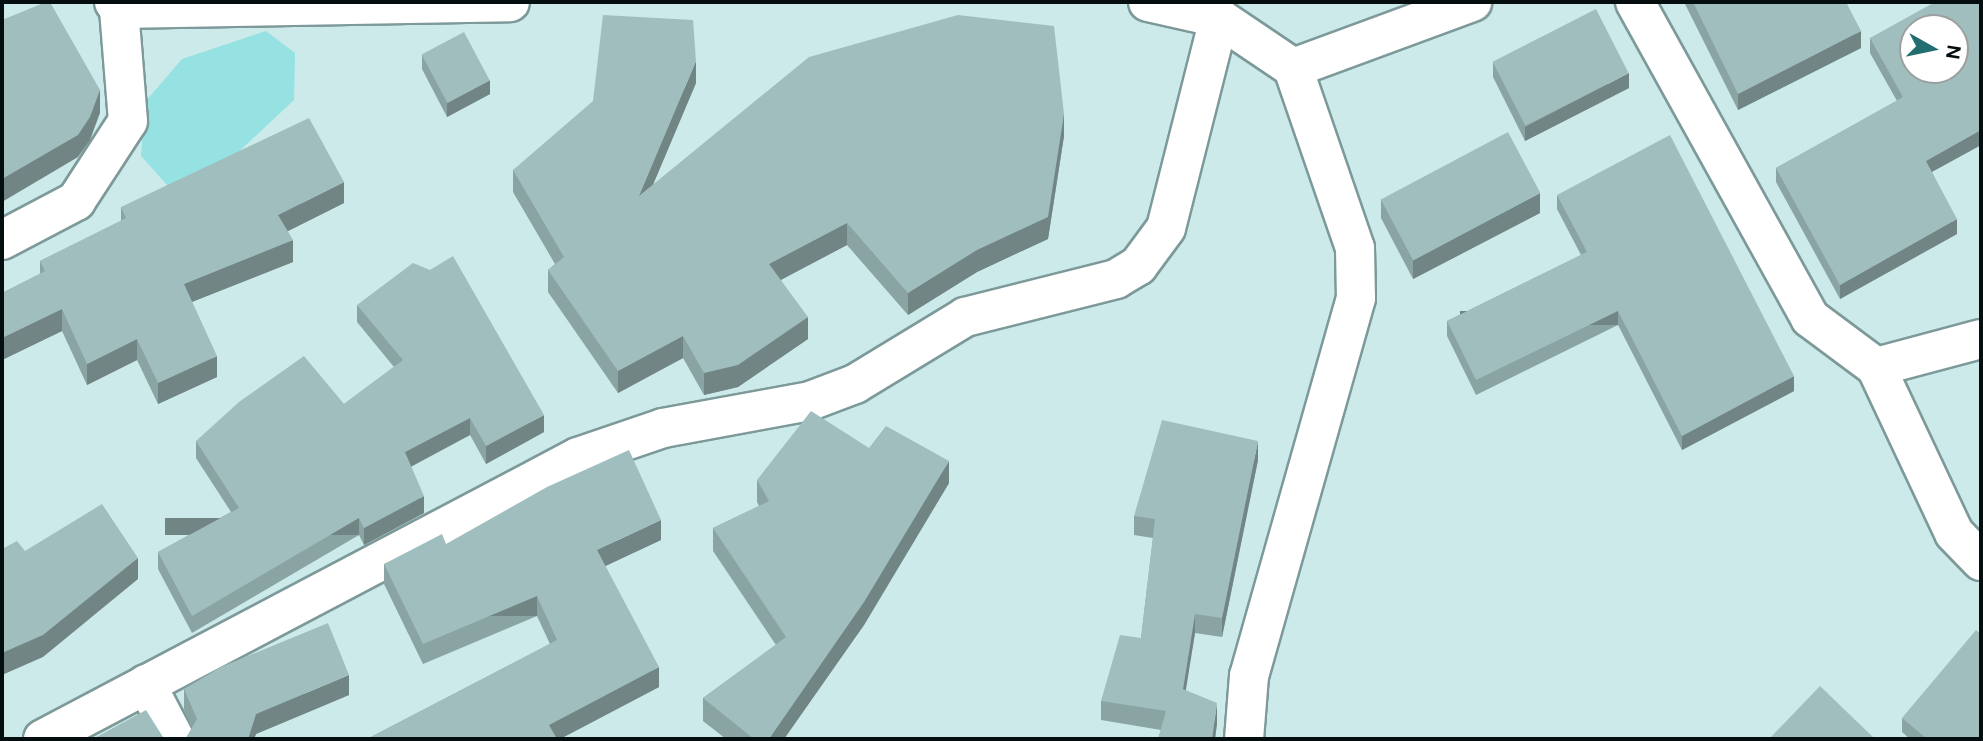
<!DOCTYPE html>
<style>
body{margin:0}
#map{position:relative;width:1983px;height:741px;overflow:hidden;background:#cceaea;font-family:"DM Sans",sans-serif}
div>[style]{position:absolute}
.green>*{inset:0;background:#96e2e3}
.roads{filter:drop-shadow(2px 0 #7d9999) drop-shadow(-2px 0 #7d9999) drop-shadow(0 2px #7d9999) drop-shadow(0 -2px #7d9999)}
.minor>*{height:38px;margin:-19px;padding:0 19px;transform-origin:19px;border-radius:19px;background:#fff}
.wall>*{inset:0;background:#8aa3a3}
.shaded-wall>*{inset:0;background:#718585;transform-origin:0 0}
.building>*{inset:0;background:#a1bebe;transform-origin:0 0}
span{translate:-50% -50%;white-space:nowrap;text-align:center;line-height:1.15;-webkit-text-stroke:6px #fff;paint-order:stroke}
.frame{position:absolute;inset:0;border:4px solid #040e0e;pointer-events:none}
.north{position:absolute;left:1899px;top:14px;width:70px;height:70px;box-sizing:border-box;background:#fff;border:2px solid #9b9f9f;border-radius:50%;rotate:99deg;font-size:19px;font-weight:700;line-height:28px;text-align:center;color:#040e0e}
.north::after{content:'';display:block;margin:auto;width:24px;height:32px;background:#226d6f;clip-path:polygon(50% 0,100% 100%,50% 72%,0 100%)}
</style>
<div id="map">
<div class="green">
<i style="clip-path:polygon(266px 31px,295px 53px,294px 100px,231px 159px,168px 186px,141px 156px,145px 102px,182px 59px)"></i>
</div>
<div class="roads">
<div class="minor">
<i style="left:114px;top:2px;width:9px;rotate:54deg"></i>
<i style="left:119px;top:9px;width:391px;rotate:-1deg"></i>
<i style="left:1148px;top:2px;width:73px;rotate:12.7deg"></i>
<i style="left:1219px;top:18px;width:89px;rotate:34deg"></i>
<i style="left:1293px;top:68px;width:190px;rotate:71deg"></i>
<i style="left:1355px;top:248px;width:50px;rotate:88.9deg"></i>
<i style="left:1356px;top:298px;width:393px;rotate:105.8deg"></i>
<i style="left:1249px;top:676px;width:63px;rotate:94.5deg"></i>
<i style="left:1635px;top:2px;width:361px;rotate:61deg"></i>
<i style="left:1810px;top:318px;width:82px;rotate:36.6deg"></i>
<i style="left:1876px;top:367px;width:109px;rotate:-14.9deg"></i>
<i style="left:1293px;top:68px;width:191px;rotate:-20.2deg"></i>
<i style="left:2px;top:240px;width:84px;rotate:-27.8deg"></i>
<i style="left:76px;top:201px;width:95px;rotate:-57deg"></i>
<i style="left:128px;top:121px;width:112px;rotate:-94.6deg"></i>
<i style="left:1876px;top:367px;width:183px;rotate:64.8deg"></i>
<i style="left:1954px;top:533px;width:39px;rotate:46deg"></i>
<i style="left:146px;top:684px;width:62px;rotate:62.2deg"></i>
<i style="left:43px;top:739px;width:605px;rotate:-27.79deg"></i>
<i style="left:578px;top:457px;width:90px;rotate:-18.8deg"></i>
<i style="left:663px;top:428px;width:149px;rotate:-10.4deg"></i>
<i style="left:810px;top:401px;width:48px;rotate:-20.7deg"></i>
<i style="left:855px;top:384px;width:129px;rotate:-31.3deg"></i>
<i style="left:965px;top:317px;width:156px;rotate:-14.1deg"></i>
<i style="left:1116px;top:279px;width:26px;rotate:-31deg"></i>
<i style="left:1138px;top:266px;width:47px;rotate:-53.6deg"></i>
<i style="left:1166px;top:228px;width:217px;rotate:-75.8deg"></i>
<i style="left:1219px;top:18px;width:18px;rotate:-119deg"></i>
</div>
</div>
<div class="wall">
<i style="clip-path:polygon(1684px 2px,1846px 2px,1861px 48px,1738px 110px)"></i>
<i style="clip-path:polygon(1981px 2px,1981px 145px,1932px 172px,1957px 234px,1840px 299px,1776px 182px,1776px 168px,1897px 101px,1870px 53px,1870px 38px)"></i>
<i style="clip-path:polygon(422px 55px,490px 94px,447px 117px,422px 69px)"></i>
<i style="clip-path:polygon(1493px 62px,1629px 88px,1525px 141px,1493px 77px)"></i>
<i style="clip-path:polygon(696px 83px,653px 184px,1064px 136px,1048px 239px,977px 272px,908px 315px,847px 245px,781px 280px,808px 339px,738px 387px,704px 395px,683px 358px,618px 393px,548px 292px,548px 270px,555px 264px,513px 192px,513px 170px)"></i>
<i style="clip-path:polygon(1557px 195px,1794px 391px,1682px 450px,1618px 325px,1476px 395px,1447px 336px,1447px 321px,1581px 255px,1557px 209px)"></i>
<i style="clip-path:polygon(1381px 199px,1540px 213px,1413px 279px,1381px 218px)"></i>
<i style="clip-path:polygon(344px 203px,288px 231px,293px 262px,192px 302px,217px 377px,158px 404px,137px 360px,87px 385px,62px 331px,2px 360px,2px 293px,40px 274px,40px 261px,121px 221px,121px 207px)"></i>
<i style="clip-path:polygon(357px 305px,544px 432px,486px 464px,470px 435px,411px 466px,424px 513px,364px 545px,359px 535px,192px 633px,158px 569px,158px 552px,231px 512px,196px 458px,196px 441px,344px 404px,394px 367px,357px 322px)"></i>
<i style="clip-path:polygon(869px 448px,949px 483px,864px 625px,784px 739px,726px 739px,703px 721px,703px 698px,776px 645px,713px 551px,713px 528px,759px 506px,757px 502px,757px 480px)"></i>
<i style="clip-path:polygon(1258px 460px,1222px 637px,1195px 633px,1185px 690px,1217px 723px,1215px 739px,1158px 739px,1161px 730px,1101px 720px,1101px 701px,1141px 638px,1153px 538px,1134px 535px,1134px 516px)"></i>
<i style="clip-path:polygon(661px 540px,605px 566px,659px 687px,560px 739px,367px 739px,550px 644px,537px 616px,423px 664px,384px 584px,384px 564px,446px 544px)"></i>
<i style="clip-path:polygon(184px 689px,349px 695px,256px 734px,254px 739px,93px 739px,163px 737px,186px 738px,192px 728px,184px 709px)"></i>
<i style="clip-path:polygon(1902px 718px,1981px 739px,1910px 739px,1902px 732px)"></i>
</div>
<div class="shaded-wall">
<i style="clip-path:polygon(1861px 31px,1861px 48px,1738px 110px,1738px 94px)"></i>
<i style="clip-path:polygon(696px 61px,696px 83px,639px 218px,639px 196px)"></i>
<i style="clip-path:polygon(1629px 73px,1629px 88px,1525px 141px,1525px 127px)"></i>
<i style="clip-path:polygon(490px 80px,490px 94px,447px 117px,447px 103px)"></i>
<i style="clip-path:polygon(100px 90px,100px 113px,90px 140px,78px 157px,2px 202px,2px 179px)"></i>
<i style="clip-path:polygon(1064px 114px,1064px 136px,1048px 239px,977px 272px,908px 315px,908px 293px)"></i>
<i style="clip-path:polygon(1981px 130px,1981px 145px,1926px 175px,1926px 161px)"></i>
<i style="clip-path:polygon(344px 182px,344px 203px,278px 236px,278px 215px)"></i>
<i style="clip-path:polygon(1540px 193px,1540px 213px,1413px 279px,1413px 260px)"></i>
<i style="clip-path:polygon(1957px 219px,1957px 234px,1840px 299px,1840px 285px)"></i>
<i style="clip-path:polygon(847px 223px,847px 245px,769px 286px,769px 264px)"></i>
<i style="clip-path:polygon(293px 240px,293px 262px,184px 305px,184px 284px)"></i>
<i style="clip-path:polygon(62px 309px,62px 331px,2px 360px,2px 338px)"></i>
<i style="left:1618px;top:311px;width:14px;height:158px;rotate:90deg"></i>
<i style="clip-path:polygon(808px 317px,808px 339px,738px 387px,704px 395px,704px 373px)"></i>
<i style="clip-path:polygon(683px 336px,683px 358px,618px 393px,618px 371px)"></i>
<i style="clip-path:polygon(137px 339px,137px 360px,87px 385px,87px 364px)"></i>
<i style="clip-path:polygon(217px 356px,217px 377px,158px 404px,158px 383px)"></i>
<i style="clip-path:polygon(1794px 376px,1794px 391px,1682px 450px,1682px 436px)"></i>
<i style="clip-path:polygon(544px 415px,544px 432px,486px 464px,486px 446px)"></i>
<i style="clip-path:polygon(470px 418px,470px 435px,405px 470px,405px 452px)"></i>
<i style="clip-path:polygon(1258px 441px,1258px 460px,1222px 637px,1222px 618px)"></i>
<i style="clip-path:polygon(949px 461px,949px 483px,864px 625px,784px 739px,769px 739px)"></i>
<i style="clip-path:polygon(424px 496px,424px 513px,364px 545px,364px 528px)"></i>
<i style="left:359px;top:518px;width:17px;height:194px;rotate:90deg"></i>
<i style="clip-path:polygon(661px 520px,661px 540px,597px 570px,597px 550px)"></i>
<i style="clip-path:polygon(138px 558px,138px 579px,43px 657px,2px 675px,2px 653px)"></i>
<i style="left:537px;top:596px;width:20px;height:124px;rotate:90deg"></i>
<i style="clip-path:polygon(1195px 614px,1195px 633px,1183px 708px,1183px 689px)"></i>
<i style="clip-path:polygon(659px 667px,659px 687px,560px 739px,549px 739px,549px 725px)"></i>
<i style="clip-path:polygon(349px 675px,349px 695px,256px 734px,254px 739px,248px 739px,256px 714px)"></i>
<i style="clip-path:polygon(1217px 703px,1217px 723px,1215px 739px,1212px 739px)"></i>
</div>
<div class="building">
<i style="clip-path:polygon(46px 2px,50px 2px,100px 90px,90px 117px,78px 135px,2px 179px,2px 20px)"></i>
<i style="clip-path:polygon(1693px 2px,1846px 2px,1861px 31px,1738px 94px)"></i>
<i style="clip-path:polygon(evenodd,1935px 2px,1981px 2px,1981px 130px,1926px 161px,1957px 219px,1840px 285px,1776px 168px,1903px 97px,1870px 38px,1935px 2px,1913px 28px,1955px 28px,1955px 70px,1913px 70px,1913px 28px)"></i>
<i style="left:1596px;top:9px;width:72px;height:116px;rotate:63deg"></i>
<i style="clip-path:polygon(603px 15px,693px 20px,696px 61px,639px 196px,809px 57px,958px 15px,1054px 26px,1064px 114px,1048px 217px,977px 250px,908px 293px,847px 223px,769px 264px,808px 317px,738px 365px,704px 373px,683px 336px,618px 371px,548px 270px,564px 257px,513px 170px,593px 101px)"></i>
<i style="left:464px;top:32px;width:55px;height:48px;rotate:62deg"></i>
<i style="clip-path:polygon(309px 118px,344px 182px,278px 215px,293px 240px,184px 284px,217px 356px,158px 383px,137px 339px,87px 364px,62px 309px,2px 338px,2px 293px,45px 271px,40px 261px,126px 218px,121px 207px)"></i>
<i style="left:1508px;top:132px;width:69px;height:144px;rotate:62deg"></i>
<i style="clip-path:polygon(1670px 135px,1794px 376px,1682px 436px,1618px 311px,1476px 380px,1447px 321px,1587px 252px,1557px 195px)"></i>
<i style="clip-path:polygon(453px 256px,544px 415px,486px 446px,470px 418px,405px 452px,424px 496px,364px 528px,359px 518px,192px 616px,158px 552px,239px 508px,196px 441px,239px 402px,304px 356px,344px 404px,403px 360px,357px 305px,413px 263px,430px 270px)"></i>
<i style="clip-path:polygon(811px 411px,869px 448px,886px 426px,949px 461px,864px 602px,769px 739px,754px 739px,703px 698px,786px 637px,713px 528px,769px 501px,757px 480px)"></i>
<i style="clip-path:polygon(1162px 420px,1258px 441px,1222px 618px,1195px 614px,1183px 689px,1217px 703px,1212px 739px,1158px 739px,1166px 711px,1101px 701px,1120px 635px,1141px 638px,1155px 519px,1134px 516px)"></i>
<i style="clip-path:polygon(629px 450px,661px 520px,597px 550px,659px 667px,549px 725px,557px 739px,367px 739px,557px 640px,537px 596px,423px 644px,384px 564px,442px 534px,446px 544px,547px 487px)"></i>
<i style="clip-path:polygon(102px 504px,138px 558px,43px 635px,2px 653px,2px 549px,17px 541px,25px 551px)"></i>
<i style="clip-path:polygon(328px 623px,349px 675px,256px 714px,248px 739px,93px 739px,146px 710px,163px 737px,186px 738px,197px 719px,184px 689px,221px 667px)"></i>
<i style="clip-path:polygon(1976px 630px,1981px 634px,1981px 739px,1927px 739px,1902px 718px)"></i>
<i style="clip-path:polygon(1820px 686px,1875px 739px,1769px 739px)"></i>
</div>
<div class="frame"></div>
<div class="north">N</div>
</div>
